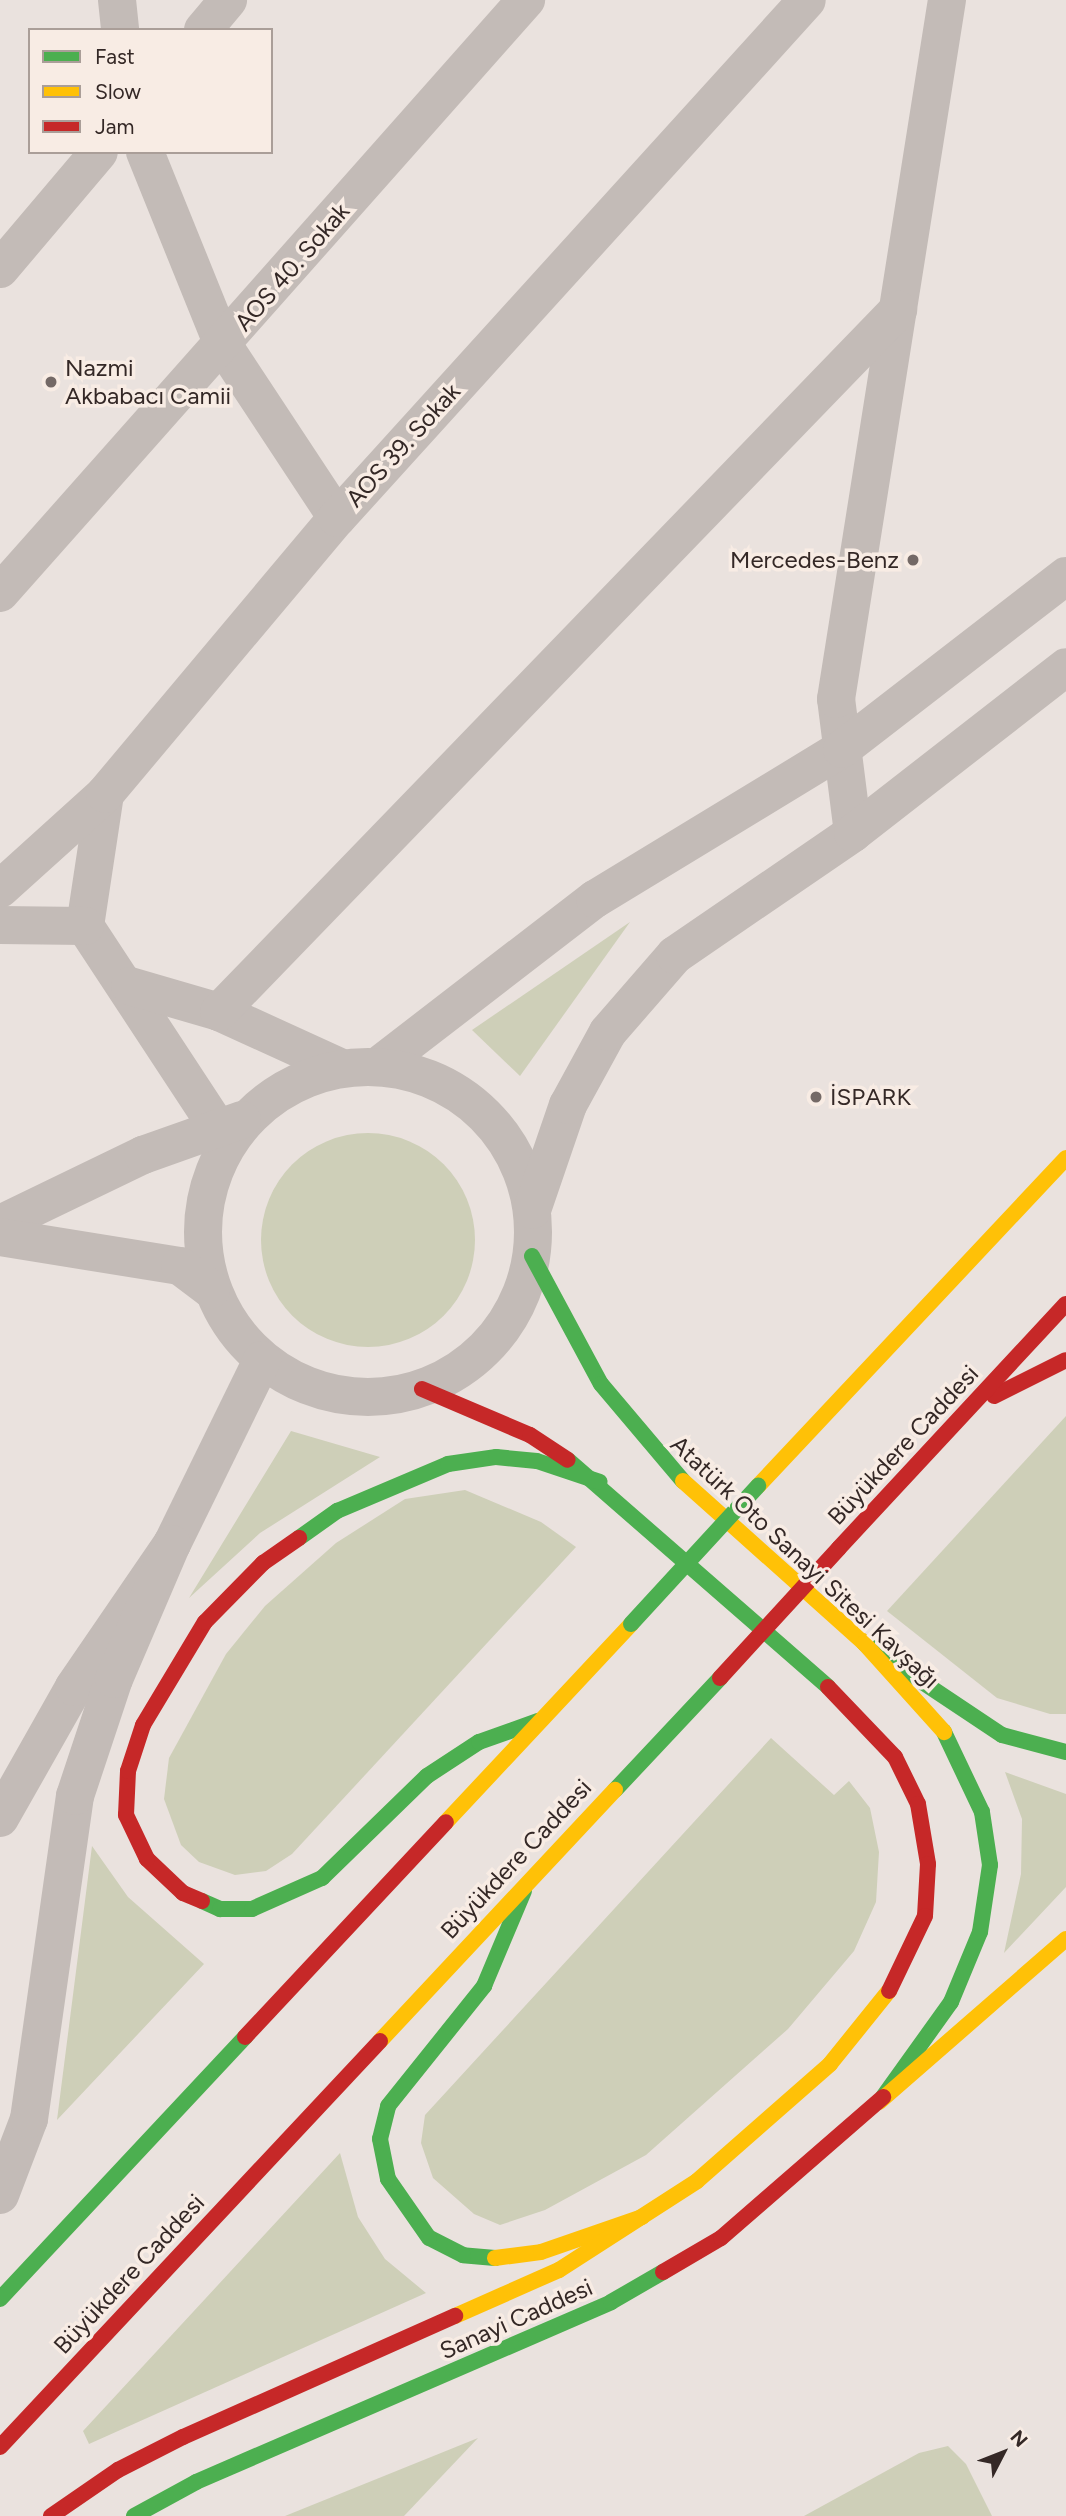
<!DOCTYPE html>
<meta charset="utf-8">
<style>
body{margin:0}
#map{position:relative;width:1066px;height:2516px;overflow:hidden;background:#eae2de;font-family:Figtree,sans-serif}
div>[style]{position:absolute}
.green>*{inset:0;background:#cecfb8}
.round{border-radius:50%}
.street>*{height:38px;margin:-19px;padding:0 19px;transform-origin:19px;border-radius:19px;background:#c3bbb7}
.street>.ring{margin:-19px;padding:0;box-sizing:content-box;background:none;border:38px solid #c3bbb7;border-radius:50%}
.fast>*{height:16px;margin:-8px;padding:0 8px;transform-origin:8px;border-radius:8px;background:#4caf50}
.slow>*{height:16px;margin:-8px;padding:0 8px;transform-origin:8px;border-radius:8px;background:#ffc107}
.jam>*{height:16px;margin:-8px;padding:0 8px;transform-origin:8px;border-radius:8px;background:#c62828}
.fast-bridge>*{height:16px;margin:-8px;padding:0 8px;transform-origin:8px;border-radius:8px;background:#4caf50}
.jam-bridge>*{height:16px;margin:-8px;padding:0 8px;transform-origin:8px;border-radius:8px;background:#c62828}
.dots>*{width:19px;height:19px;translate:-50% -50%;box-sizing:border-box;border:4px solid #f8ece4;border-radius:50%}
span{translate:-50% -50%;white-space:nowrap;text-align:center;line-height:1.15;-webkit-text-stroke:7px #f8ece4;paint-order:stroke}
.street-label{font-size:24px;color:#342826}
.poi-label{font-size:24px;color:#342826}
.left{translate:0 -50%;text-align:left}
.right{translate:-100% -50%;text-align:right}
.legend{position:absolute;left:28px;top:28px;width:245px;height:126px;box-sizing:border-box;background:#f8ece4;border:2px solid #aa9e98;margin:0;padding:9px 12px;list-style:none;font-size:21px;color:#342826}
.legend li{display:flex;align-items:center;gap:14px;height:35px}
.legend b{width:35px;border:2px solid #aa9e98}
.north{position:absolute;left:968px;top:2418px;width:70px;height:70px;-webkit-text-stroke:5px #f8ece4;paint-order:stroke;rotate:48deg;font-size:19px;font-weight:700;line-height:28px;text-align:center;color:#342826}
.north::after{content:'';display:block;margin:auto;width:24px;height:32px;background:#342826;clip-path:polygon(50% 0,100% 100%,50% 72%,0 100%)}
</style>
<div id="map">
<div class="green">
<i style="clip-path:polygon(630px 922px,520px 1076px,472px 1030px)"></i>
<i class="round" style="left:261px;top:1133px;width:214px;height:214px"></i>
<i style="clip-path:polygon(1066px 1416px,1066px 1714px,1050px 1714px,997px 1698px,887px 1611px)"></i>
<i style="clip-path:polygon(291px 1431px,380px 1457px,260px 1533px,189px 1598px)"></i>
<i style="clip-path:polygon(465px 1490px,541px 1522px,576px 1547px,292px 1854px,266px 1871px,235px 1875px,199px 1862px,181px 1845px,164px 1799px,169px 1758px,226px 1654px,265px 1606px,336px 1543px,405px 1499px)"></i>
<i style="clip-path:polygon(771px 1738px,834px 1795px,849px 1781px,870px 1808px,879px 1852px,876px 1902px,854px 1951px,788px 2029px,646px 2155px,545px 2210px,500px 2225px,474px 2214px,433px 2178px,421px 2143px,425px 2115px)"></i>
<i style="clip-path:polygon(1005px 1772px,1066px 1794px,1066px 1887px,1004px 1953px,1021px 1874px,1022px 1819px)"></i>
<i style="clip-path:polygon(92px 1846px,128px 1897px,204px 1964px,57px 2120px)"></i>
<i style="clip-path:polygon(340px 2153px,358px 2217px,385px 2259px,426px 2293px,89px 2444px,83px 2431px)"></i>
<i style="clip-path:polygon(478px 2438px,404px 2516px,285px 2516px)"></i>
<i style="clip-path:polygon(948px 2446px,966px 2464px,992px 2516px,804px 2516px,919px 2453px)"></i>
</div>
<div class="street">
<i style="left:117px;top:0;width:30px;rotate:84deg"></i>
<i style="left:203px;top:30px;width:39px;rotate:-50deg"></i>
<i style="left:145px;top:152px;width:208px;rotate:68deg"></i>
<i style="left:223px;top:345px;width:207px;rotate:56.6deg"></i>
<i style="left:0;top:269px;width:153px;rotate:-49.8deg"></i>
<i style="left:0;top:593px;width:793px;rotate:-48.43deg"></i>
<i style="left:105px;top:794px;width:134px;rotate:98.6deg"></i>
<i style="left:85px;top:926px;width:240px;rotate:56.7deg"></i>
<i style="left:853px;top:833px;width:135px;rotate:-97.2deg"></i>
<i style="left:836px;top:699px;width:708px;rotate:-80.98deg"></i>
<i style="left:0;top:889px;width:142px;rotate:-42.1deg"></i>
<i style="left:105px;top:794px;width:361px;rotate:-50deg"></i>
<i style="left:337px;top:518px;width:699px;rotate:-47.78deg"></i>
<i style="left:0;top:925px;width:85px;rotate:0.7deg"></i>
<i style="left:130px;top:986px;width:93px;rotate:16.3deg"></i>
<i style="left:219px;top:1012px;width:135px;rotate:24.5deg"></i>
<i style="left:219px;top:1012px;width:977px;rotate:-45.95deg"></i>
<i style="left:378px;top:1066px;width:274px;rotate:-37.6deg"></i>
<i style="left:595px;top:899px;width:289px;rotate:-31.3deg"></i>
<i style="left:842px;top:749px;width:283px;rotate:-37.7deg"></i>
<i class="ring" style="left:203px;top:1067px;width:292px;height:292px"></i>
<i style="left:532px;top:1210px;width:111px;rotate:-71.1deg"></i>
<i style="left:568px;top:1105px;width:83px;rotate:-61.3deg"></i>
<i style="left:608px;top:1032px;width:102px;rotate:-49deg"></i>
<i style="left:675px;top:955px;width:216px;rotate:-34.4deg"></i>
<i style="left:853px;top:833px;width:270px;rotate:-37.9deg"></i>
<i style="left:0;top:1224px;width:159px;rotate:-25.8deg"></i>
<i style="left:143px;top:1155px;width:105px;rotate:-19.5deg"></i>
<i style="left:0;top:1237px;width:182px;rotate:9.2deg"></i>
<i style="left:180px;top:1266px;width:39px;rotate:37deg"></i>
<i style="left:0;top:1818px;width:150px;rotate:-60.5deg"></i>
<i style="left:74px;top:1687px;width:173px;rotate:-55.6deg"></i>
<i style="left:172px;top:1544px;width:205px;rotate:-63.9deg"></i>
<i style="left:0;top:2195px;width:81px;rotate:-69.1deg"></i>
<i style="left:29px;top:2119px;width:326px;rotate:-81.9deg"></i>
<i style="left:75px;top:1796px;width:123px;rotate:-71.6deg"></i>
<i style="left:114px;top:1679px;width:147px;rotate:-66.8deg"></i>
</div>
<div class="fast">
<i style="left:532px;top:1256px;width:145px;rotate:61.7deg"></i>
<i style="left:601px;top:1384px;width:127px;rotate:49.8deg"></i>
<i style="left:568px;top:1460px;width:345px;rotate:41.1deg"></i>
<i style="left:299px;top:1538px;width:47px;rotate:-35.4deg"></i>
<i style="left:337px;top:1511px;width:121px;rotate:-22.9deg"></i>
<i style="left:448px;top:1464px;width:49px;rotate:-8.3deg"></i>
<i style="left:496px;top:1457px;width:41px;rotate:5.6deg"></i>
<i style="left:537px;top:1461px;width:66px;rotate:18.4deg"></i>
<i style="left:864px;top:1643px;width:166px;rotate:33.7deg"></i>
<i style="left:1002px;top:1735px;width:66px;rotate:14.9deg"></i>
<i style="left:615px;top:1790px;width:154px;rotate:-46.8deg"></i>
<i style="left:202px;top:1901px;width:20px;rotate:24deg"></i>
<i style="left:220px;top:1909px;width:32px"></i>
<i style="left:252px;top:1909px;width:77px;rotate:-23.9deg"></i>
<i style="left:322px;top:1878px;width:146px;rotate:-44.2deg"></i>
<i style="left:427px;top:1776px;width:62px;rotate:-33.2deg"></i>
<i style="left:479px;top:1742px;width:63px;rotate:-19.6deg"></i>
<i style="left:883px;top:2097px;width:117px;rotate:-54.4deg"></i>
<i style="left:951px;top:2002px;width:76px;rotate:-67.5deg"></i>
<i style="left:980px;top:1932px;width:68px;rotate:-81.5deg"></i>
<i style="left:990px;top:1865px;width:54px;rotate:-98.6deg"></i>
<i style="left:982px;top:1812px;width:89px;rotate:-115.4deg"></i>
<i style="left:495px;top:2258px;width:32px;rotate:-175deg"></i>
<i style="left:463px;top:2255px;width:38px;rotate:-153deg"></i>
<i style="left:429px;top:2238px;width:72px;rotate:-124.8deg"></i>
<i style="left:388px;top:2179px;width:41px;rotate:-101.3deg"></i>
<i style="left:380px;top:2139px;width:34px;rotate:-76deg"></i>
<i style="left:388px;top:2106px;width:154px;rotate:-51.3deg"></i>
<i style="left:484px;top:1986px;width:103px;rotate:-67.2deg"></i>
<i style="left:0;top:2299px;width:359px;rotate:-46.9deg"></i>
<i style="left:134px;top:2516px;width:71px;rotate:-28.7deg"></i>
<i style="left:196px;top:2482px;width:452px;rotate:-23.4deg"></i>
<i style="left:611px;top:2302px;width:60px;rotate:-30deg"></i>
</div>
<div class="slow">
<i style="left:683px;top:1481px;width:243px;rotate:41.8deg"></i>
<i style="left:864px;top:1643px;width:120px;rotate:48deg"></i>
<i style="left:758px;top:1486px;width:450px;rotate:-46.8deg"></i>
<i style="left:446px;top:1822px;width:271px;rotate:-46.9deg"></i>
<i style="left:380px;top:2041px;width:344px;rotate:-46.9deg"></i>
<i style="left:879px;top:2102px;width:248px;rotate:-41.1deg"></i>
<i style="left:495px;top:2258px;width:46px;rotate:-7.4deg"></i>
<i style="left:541px;top:2252px;width:107px;rotate:-19.1deg"></i>
<i style="left:455px;top:2316px;width:114px;rotate:-23.9deg"></i>
<i style="left:559px;top:2270px;width:164px;rotate:-32.8deg"></i>
<i style="left:697px;top:2181px;width:177px;rotate:-41.3deg"></i>
<i style="left:830px;top:2064px;width:94px;rotate:-51.1deg"></i>
</div>
<div class="jam">
<i style="left:422px;top:1389px;width:117px;rotate:23.1deg"></i>
<i style="left:530px;top:1435px;width:45px;rotate:33.3deg"></i>
<i style="left:994px;top:1396px;width:80px;rotate:-26.6deg"></i>
<i style="left:839px;top:1548px;width:333px;rotate:-47.1deg"></i>
<i style="left:828px;top:1687px;width:97px;rotate:46.3deg"></i>
<i style="left:895px;top:1757px;width:52px;rotate:63.9deg"></i>
<i style="left:918px;top:1804px;width:61px;rotate:80.5deg"></i>
<i style="left:928px;top:1864px;width:52px;rotate:93.3deg"></i>
<i style="left:925px;top:1916px;width:83px;rotate:115.6deg"></i>
<i style="left:202px;top:1901px;width:21px;rotate:-157deg"></i>
<i style="left:183px;top:1893px;width:50px;rotate:-136.6deg"></i>
<i style="left:147px;top:1859px;width:49px;rotate:-115.5deg"></i>
<i style="left:126px;top:1815px;width:44px;rotate:-87.4deg"></i>
<i style="left:128px;top:1771px;width:48px;rotate:-71.9deg"></i>
<i style="left:143px;top:1725px;width:120px;rotate:-59deg"></i>
<i style="left:205px;top:1622px;width:83px;rotate:-45.5deg"></i>
<i style="left:263px;top:1563px;width:44px;rotate:-34.8deg"></i>
<i style="left:245px;top:2037px;width:294px;rotate:-46.9deg"></i>
<i style="left:663px;top:2272px;width:67px;rotate:-30.4deg"></i>
<i style="left:721px;top:2238px;width:215px;rotate:-41deg"></i>
<i style="left:0;top:2447px;width:556px;rotate:-46.89deg"></i>
<i style="left:51px;top:2516px;width:81px;rotate:-34.5deg"></i>
<i style="left:118px;top:2470px;width:73px;rotate:-26.9deg"></i>
<i style="left:183px;top:2437px;width:298px;rotate:-24deg"></i>
</div>
<div class="fast-bridge">
<i style="left:631px;top:1624px;width:188px;rotate:-47.4deg"></i>
</div>
<div class="jam-bridge">
<i style="left:720px;top:1678px;width:176px;rotate:-47.5deg"></i>
</div>
<div class="dots">
<i style="left:51px;top:382px;background:#746966"></i>
<i style="left:913px;top:560px;background:#746966"></i>
<i style="left:816px;top:1097px;background:#746966"></i>
</div>
<div class="street-label">
<span style="left:292px;top:267px;rotate:-49deg">AOS 40. Sokak</span>
<span style="left:403px;top:445px;rotate:-48deg">AOS 39. Sokak</span>
<span style="left:903px;top:1445px;rotate:-47deg">Büyükdere Caddesi</span>
<span style="left:805px;top:1562px;rotate:43deg">Atatürk Oto Sanayi Sitesi Kavşağı</span>
<span style="left:516px;top:1859px;rotate:-47deg">Büyükdere Caddesi</span>
<span style="left:129px;top:2274px;rotate:-47deg">Büyükdere Caddesi</span>
<span style="left:516px;top:2319px;rotate:-24deg">Sanayi Caddesi</span>
</div>
<div class="poi-label">
<span class="left" style="left:65px;top:382px">Nazmi<br>Akbabacı Camii</span>
<span class="right" style="left:899px;top:560px">Mercedes-Benz</span>
<span class="left" style="left:830px;top:1097px">İSPARK</span>
</div>
<ul class="legend">
<li><b style="height:9px;background:#4caf50"></b>Fast</li>
<li><b style="height:9px;background:#ffc107"></b>Slow</li>
<li><b style="height:9px;background:#c62828"></b>Jam</li>
</ul>
<div class="north">N</div>
</div>
